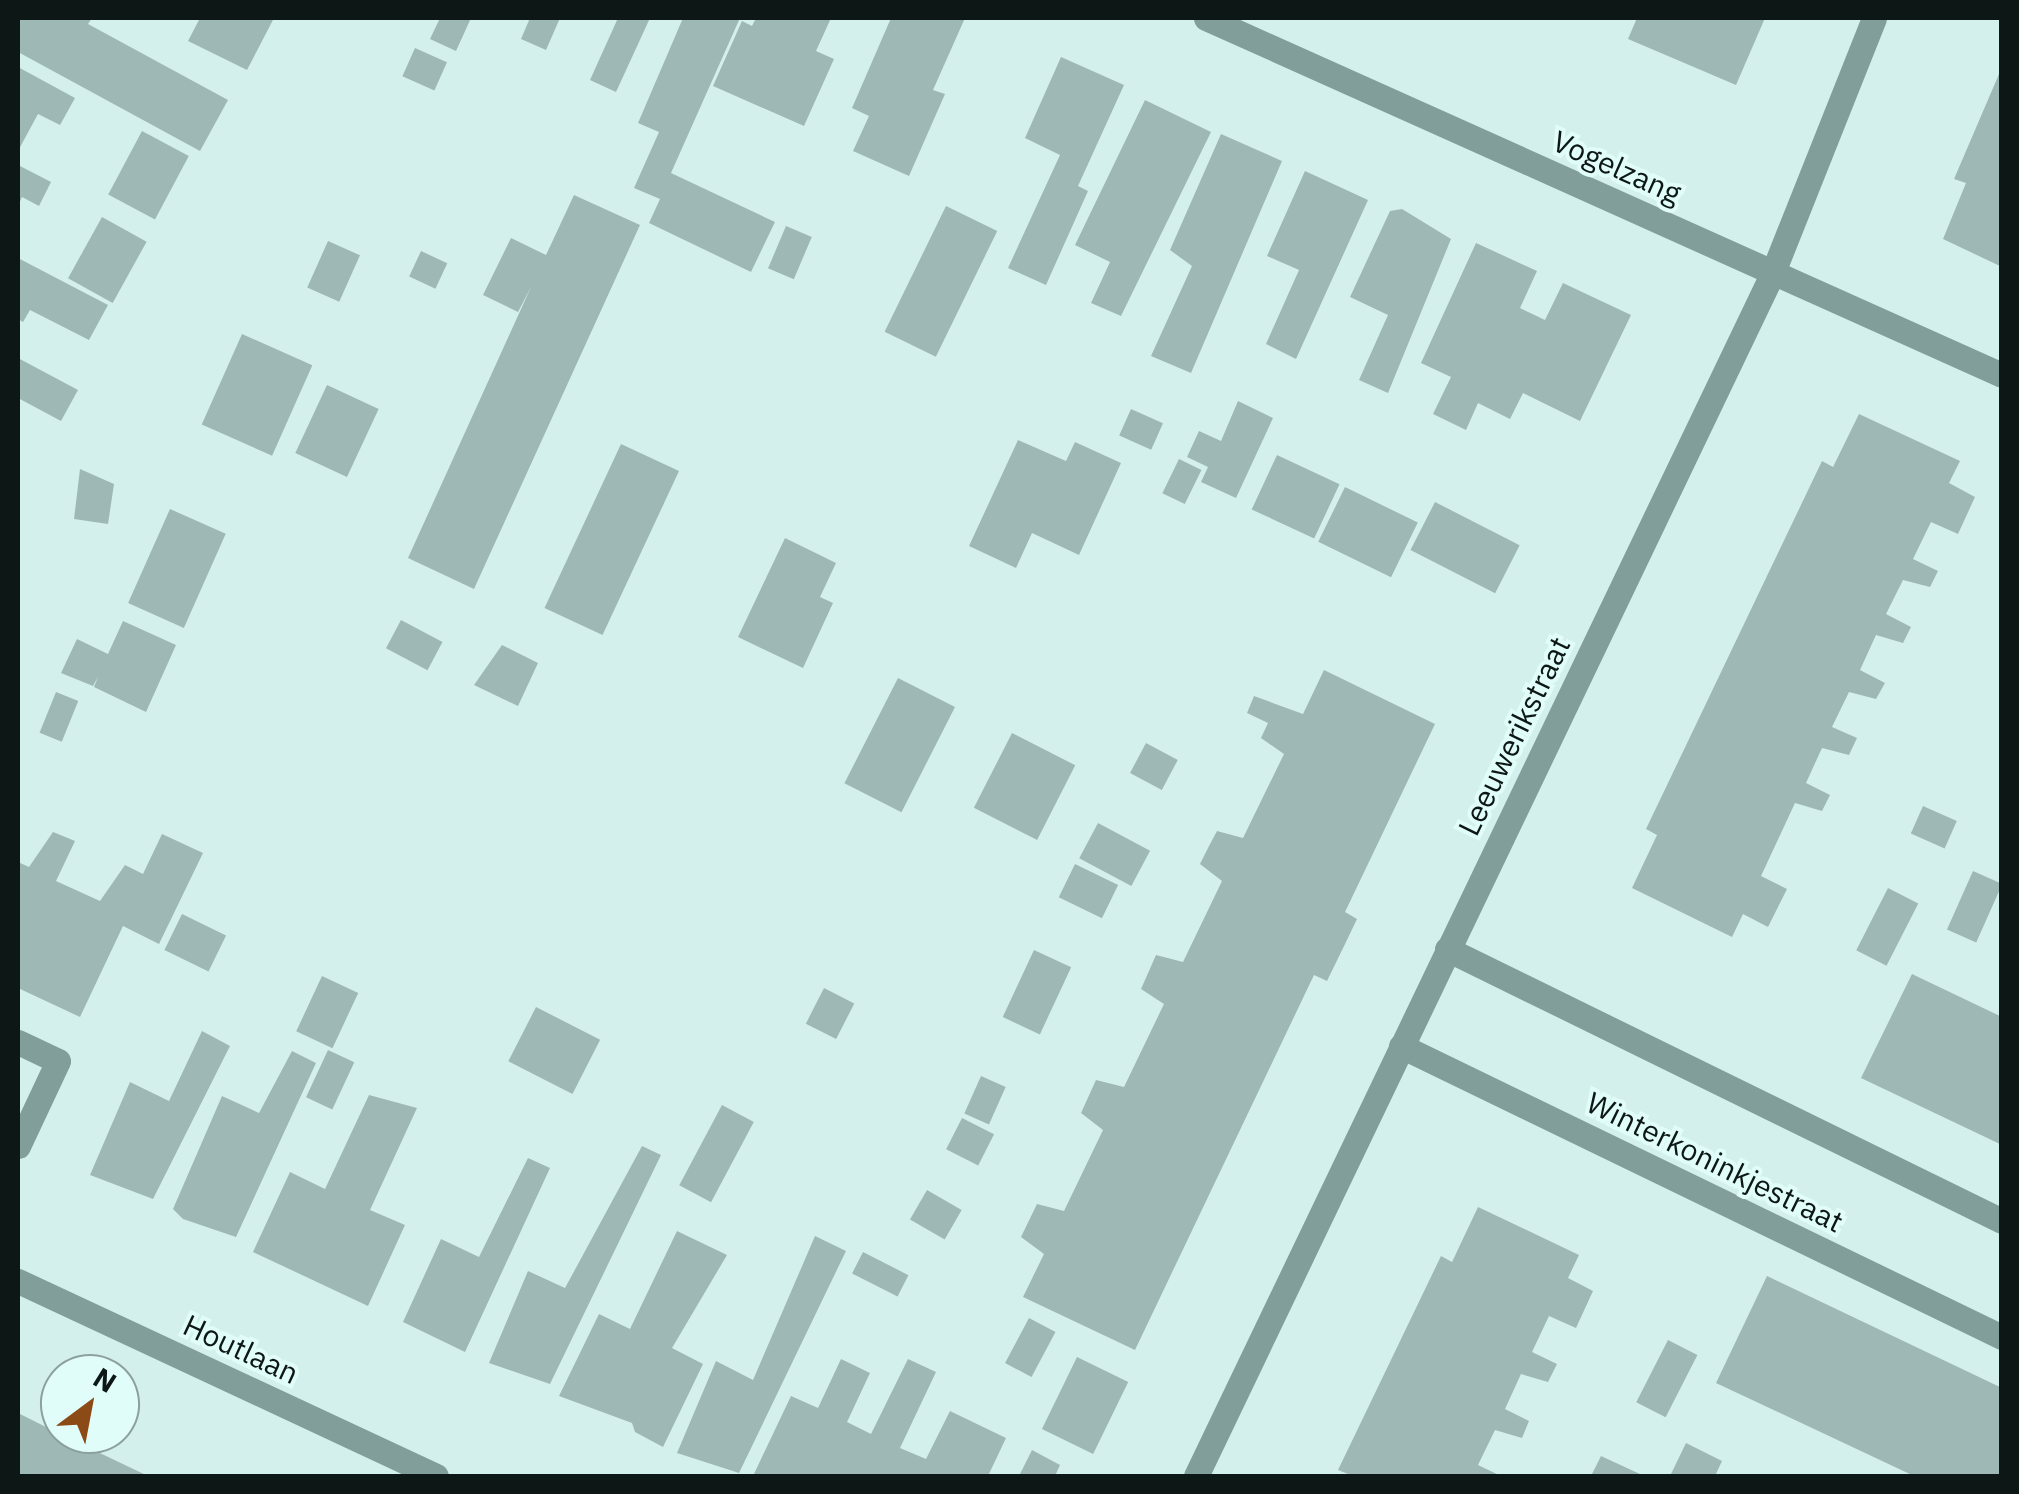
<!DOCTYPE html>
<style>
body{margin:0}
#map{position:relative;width:2019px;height:1494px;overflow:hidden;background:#d4f0ec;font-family:"IBM Plex Sans",sans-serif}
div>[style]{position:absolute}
.building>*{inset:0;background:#9eb9b5;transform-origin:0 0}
.minor>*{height:25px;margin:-12.5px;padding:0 12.5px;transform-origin:12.5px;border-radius:12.5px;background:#819e9a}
span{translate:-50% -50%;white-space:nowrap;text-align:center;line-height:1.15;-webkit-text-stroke:8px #e1fdf9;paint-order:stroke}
.street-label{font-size:30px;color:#0d1715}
.frame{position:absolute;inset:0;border:20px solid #0d1715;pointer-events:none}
.north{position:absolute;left:40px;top:1354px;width:100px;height:100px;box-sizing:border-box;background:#e1fdf9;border:2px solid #8ca19e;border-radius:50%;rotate:32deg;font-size:28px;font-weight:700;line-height:40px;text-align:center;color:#0d1715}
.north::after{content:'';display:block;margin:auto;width:35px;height:45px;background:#8b4a16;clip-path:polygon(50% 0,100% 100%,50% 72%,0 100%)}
</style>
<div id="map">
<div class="building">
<i style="clip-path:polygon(18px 18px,92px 18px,88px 24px,228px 100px,200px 151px,18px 52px)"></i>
<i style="clip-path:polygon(200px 18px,274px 18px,247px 70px,188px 41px)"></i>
<i style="clip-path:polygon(440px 18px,471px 18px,456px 51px,430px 39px)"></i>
<i style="clip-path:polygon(530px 18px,560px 18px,546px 50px,521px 39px)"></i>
<i style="clip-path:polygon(618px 18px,650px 18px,616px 92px,590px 80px)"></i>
<i style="clip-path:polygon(683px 18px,740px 18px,671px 173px,775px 222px,751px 272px,649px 223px,660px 199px,634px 188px,659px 132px,638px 123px)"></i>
<i style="clip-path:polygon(756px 18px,831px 18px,816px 51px,834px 59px,804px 126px,713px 86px,742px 21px,752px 26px)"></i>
<i style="clip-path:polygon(891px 18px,965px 18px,933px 90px,945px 94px,909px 176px,853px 151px,869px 116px,852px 108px)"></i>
<i style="clip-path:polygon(1637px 18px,1765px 18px,1736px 85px,1628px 39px)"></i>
<i style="left:415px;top:48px;width:35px;height:31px;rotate:24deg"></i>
<i style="clip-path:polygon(1061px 57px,1124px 85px,1078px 186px,1088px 191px,1046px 285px,1008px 268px,1060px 155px,1025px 138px)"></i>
<i style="clip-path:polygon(18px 67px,75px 98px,60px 125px,38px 114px,18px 151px)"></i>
<i style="clip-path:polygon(2002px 67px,2002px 267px,1943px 239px,1966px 183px,1954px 179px)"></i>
<i style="clip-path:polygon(1145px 100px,1211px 132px,1121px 316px,1091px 303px,1110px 262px,1075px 245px)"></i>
<i style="left:142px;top:131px;width:53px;height:72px;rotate:28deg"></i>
<i style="clip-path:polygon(1221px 134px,1282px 161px,1191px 373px,1151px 356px,1192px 266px,1170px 250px)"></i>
<i style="clip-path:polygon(18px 165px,51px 182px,39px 206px,22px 197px,18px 206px)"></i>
<i style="clip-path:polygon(1305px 171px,1368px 200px,1296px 359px,1266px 344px,1299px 270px,1267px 256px)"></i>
<i style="clip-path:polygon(574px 195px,640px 225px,474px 589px,408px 558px,531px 287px,518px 312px,483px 295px,511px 238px,546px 255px)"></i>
<i style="left:946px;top:206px;width:57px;height:140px;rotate:26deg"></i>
<i style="clip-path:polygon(1402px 209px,1451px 239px,1388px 393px,1359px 380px,1388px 315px,1350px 297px,1390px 211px)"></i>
<i style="left:102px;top:217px;width:51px;height:70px;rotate:29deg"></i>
<i style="left:786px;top:226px;width:28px;height:46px;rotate:23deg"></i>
<i style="left:328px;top:241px;width:35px;height:51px;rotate:24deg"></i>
<i style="clip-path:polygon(1476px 243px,1537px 271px,1520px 308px,1545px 320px,1563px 283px,1631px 315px,1580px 421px,1523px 393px,1510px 419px,1478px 403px,1466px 430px,1433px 414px,1451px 377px,1421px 363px)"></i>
<i style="left:421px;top:251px;width:29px;height:28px;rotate:25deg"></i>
<i style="clip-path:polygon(18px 258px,108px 305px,89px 340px,30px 310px,23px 322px,18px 319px)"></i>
<i style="left:242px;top:334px;width:77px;height:99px;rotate:24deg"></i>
<i style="clip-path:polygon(18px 358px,78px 390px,61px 421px,18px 398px)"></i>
<i style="left:327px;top:385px;width:57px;height:75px;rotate:25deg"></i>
<i style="clip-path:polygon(1238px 401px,1273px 418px,1236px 498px,1201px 482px,1208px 467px,1187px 457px,1199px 431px,1221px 441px)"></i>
<i style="left:1131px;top:409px;width:35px;height:29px;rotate:24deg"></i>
<i style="clip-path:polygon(1859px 414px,1960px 461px,1949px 483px,1975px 497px,1958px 534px,1931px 522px,1913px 559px,1938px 571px,1930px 587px,1903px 580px,1886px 614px,1911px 627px,1903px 643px,1876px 635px,1860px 670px,1885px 683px,1876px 699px,1849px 692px,1832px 727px,1857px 738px,1849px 755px,1822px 748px,1806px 783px,1830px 795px,1822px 811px,1795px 803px,1761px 876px,1787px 889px,1768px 927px,1743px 914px,1732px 937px,1632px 888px,1657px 835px,1646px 829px,1822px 461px,1833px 467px)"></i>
<i style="clip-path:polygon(1018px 440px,1066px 461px,1075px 442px,1121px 463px,1079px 555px,1032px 533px,1016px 568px,969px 546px)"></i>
<i style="left:621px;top:444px;width:64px;height:181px;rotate:25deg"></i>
<i style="left:1277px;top:455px;width:69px;height:60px;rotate:25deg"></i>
<i style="left:1179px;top:459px;width:25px;height:38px;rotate:26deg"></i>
<i style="clip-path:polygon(80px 469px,114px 484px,108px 524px,74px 519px)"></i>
<i style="left:1345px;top:487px;width:81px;height:61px;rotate:26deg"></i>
<i style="left:1435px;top:502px;width:95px;height:54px;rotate:27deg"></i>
<i style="left:170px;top:509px;width:61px;height:103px;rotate:24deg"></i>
<i style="clip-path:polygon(785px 538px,836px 563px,820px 597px,833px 603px,803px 668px,738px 637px)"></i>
<i style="left:401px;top:620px;width:47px;height:32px;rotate:28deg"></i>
<i style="clip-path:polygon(123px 621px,176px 645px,146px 712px,94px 687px,98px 677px,93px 686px,61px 673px,77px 639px,108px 654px)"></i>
<i style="clip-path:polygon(502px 645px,538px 663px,518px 706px,474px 685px)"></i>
<i style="clip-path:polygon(1324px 670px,1435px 724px,1345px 912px,1357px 919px,1346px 942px,1327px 981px,1314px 975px,1135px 1350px,1023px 1297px,1044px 1254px,1021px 1237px,1037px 1204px,1064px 1211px,1103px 1130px,1081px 1113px,1096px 1080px,1124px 1087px,1164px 1004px,1141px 989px,1156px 955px,1183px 962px,1222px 881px,1200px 864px,1208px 848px,1217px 831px,1243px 838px,1284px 754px,1261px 738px,1268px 723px,1247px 713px,1254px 696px,1303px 714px)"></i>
<i style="left:898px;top:678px;width:64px;height:118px;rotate:27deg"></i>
<i style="left:56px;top:692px;width:24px;height:44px;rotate:22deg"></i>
<i style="left:1012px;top:733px;width:71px;height:84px;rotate:27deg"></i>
<i style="left:1146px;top:743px;width:36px;height:34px;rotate:28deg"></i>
<i style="left:1923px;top:806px;width:37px;height:30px;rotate:24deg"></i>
<i style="left:1098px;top:823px;width:59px;height:40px;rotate:28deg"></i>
<i style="clip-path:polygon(53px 832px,75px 841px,56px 881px,100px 901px,125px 865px,143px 874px,162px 834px,203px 853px,159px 944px,123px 926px,80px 1017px,18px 988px,18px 862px,29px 867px)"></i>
<i style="left:1075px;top:864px;width:48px;height:37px;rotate:26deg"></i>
<i style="left:1973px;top:871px;width:32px;height:64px;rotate:24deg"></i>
<i style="left:1888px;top:888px;width:34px;height:70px;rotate:27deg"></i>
<i style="left:182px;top:914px;width:49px;height:40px;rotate:26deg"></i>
<i style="left:1034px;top:950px;width:41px;height:74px;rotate:25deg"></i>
<i style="clip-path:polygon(1912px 974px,2002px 1017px,2002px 1145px,1861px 1078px)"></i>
<i style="left:322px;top:976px;width:40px;height:61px;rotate:25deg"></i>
<i style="left:824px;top:988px;width:34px;height:40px;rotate:27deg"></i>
<i style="left:536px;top:1007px;width:72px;height:61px;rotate:27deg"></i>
<i style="clip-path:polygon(202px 1031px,230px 1046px,153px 1199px,90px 1175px,130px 1082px,169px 1101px)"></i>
<i style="left:328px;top:1050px;width:29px;height:52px;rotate:25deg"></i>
<i style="clip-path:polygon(292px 1051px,316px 1063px,236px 1237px,183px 1219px,173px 1209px,222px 1096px,259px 1113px)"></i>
<i style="left:981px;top:1076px;width:27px;height:41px;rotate:24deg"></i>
<i style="clip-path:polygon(369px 1095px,417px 1108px,370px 1210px,405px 1225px,368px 1306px,253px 1252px,290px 1172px,325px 1189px)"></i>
<i style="left:722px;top:1105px;width:36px;height:91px;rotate:28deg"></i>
<i style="left:962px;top:1118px;width:36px;height:35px;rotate:27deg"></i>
<i style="clip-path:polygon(642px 1146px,661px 1155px,550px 1384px,489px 1363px,528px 1271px,565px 1288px)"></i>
<i style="clip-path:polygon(528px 1158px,550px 1168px,465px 1352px,403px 1322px,441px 1239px,479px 1257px)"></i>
<i style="left:927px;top:1190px;width:40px;height:34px;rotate:30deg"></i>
<i style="clip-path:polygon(1478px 1207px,1579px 1255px,1568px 1278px,1593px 1291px,1576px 1328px,1549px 1316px,1532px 1352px,1557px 1364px,1548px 1382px,1521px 1374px,1505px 1409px,1529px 1421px,1522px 1438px,1495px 1430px,1478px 1465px,1501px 1476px,1353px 1476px,1338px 1470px,1441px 1256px,1452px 1262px)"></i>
<i style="clip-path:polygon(677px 1231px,727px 1255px,672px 1348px,703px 1364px,663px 1447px,635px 1432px,632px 1423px,559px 1396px,599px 1314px,630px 1329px)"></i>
<i style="clip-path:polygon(815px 1236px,846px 1251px,739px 1473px,677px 1453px,716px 1361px,753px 1380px)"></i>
<i style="left:863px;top:1252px;width:51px;height:24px;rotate:27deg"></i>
<i style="clip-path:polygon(1767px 1276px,2002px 1388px,2002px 1476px,1914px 1476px,1716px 1383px)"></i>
<i style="left:1029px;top:1318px;width:30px;height:51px;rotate:28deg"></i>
<i style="left:1668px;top:1340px;width:33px;height:70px;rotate:27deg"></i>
<i style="left:1077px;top:1357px;width:57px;height:80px;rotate:26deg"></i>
<i style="clip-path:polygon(841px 1359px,870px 1373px,847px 1422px,871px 1434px,908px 1359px,936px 1372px,900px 1448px,926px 1459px,950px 1411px,1006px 1438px,988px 1476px,753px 1476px,791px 1396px,818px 1408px)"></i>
<i style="clip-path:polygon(18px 1413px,60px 1434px,148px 1476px,18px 1476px)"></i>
<i style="clip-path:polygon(1686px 1443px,1722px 1461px,1715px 1476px,1670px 1476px)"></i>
<i style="clip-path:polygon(1032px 1450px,1060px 1465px,1055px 1476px,1019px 1476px)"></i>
<i style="clip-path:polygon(1601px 1456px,1640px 1474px,1639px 1476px,1591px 1476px)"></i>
</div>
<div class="minor">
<i style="left:1206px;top:18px;width:872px;rotate:24.16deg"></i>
<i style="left:1447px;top:949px;width:618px;rotate:26.11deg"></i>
<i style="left:18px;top:1042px;width:44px;rotate:25.4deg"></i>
<i style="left:58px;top:1061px;width:94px;rotate:115.2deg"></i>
<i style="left:1401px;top:1046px;width:668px;rotate:25.84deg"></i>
<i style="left:18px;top:1281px;width:461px;rotate:25deg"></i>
<i style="left:1196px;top:1476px;width:1335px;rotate:-64.39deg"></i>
<i style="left:1773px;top:272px;width:273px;rotate:-68.3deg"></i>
</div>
<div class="street-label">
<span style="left:1617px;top:167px;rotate:24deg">Vogelzang</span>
<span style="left:1514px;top:736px;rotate:-64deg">Leeuwerikstraat</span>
<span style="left:1715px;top:1162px;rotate:26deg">Winterkoninkjestraat</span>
<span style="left:241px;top:1349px;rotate:25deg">Houtlaan</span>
</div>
<div class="frame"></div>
<div class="north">N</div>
</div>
